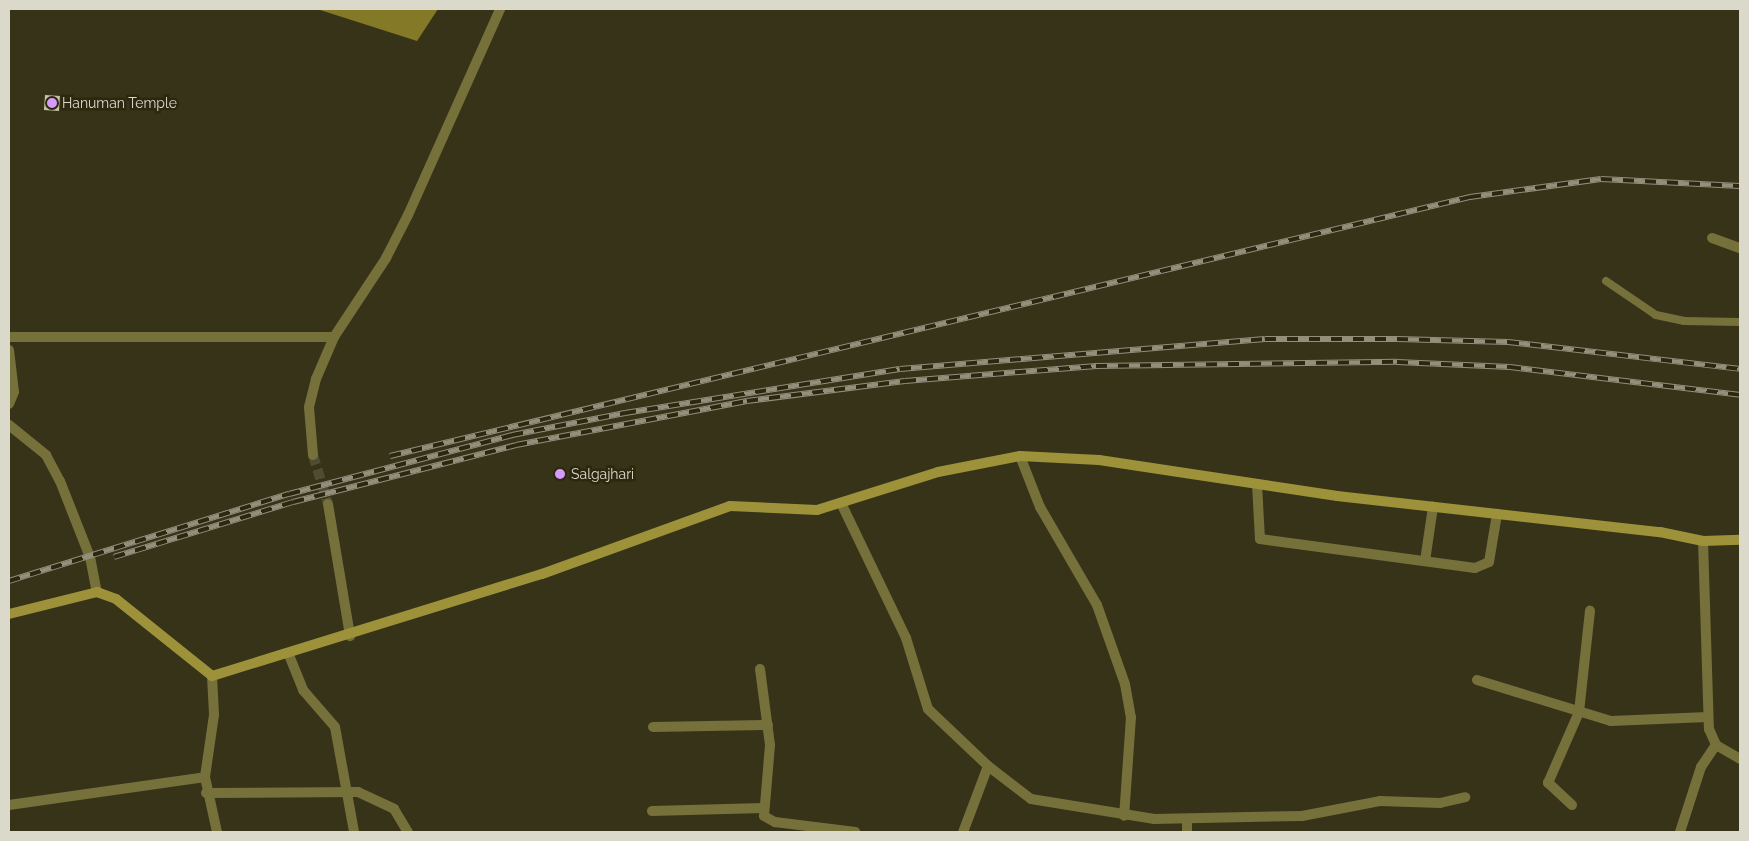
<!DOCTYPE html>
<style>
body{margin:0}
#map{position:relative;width:1749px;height:841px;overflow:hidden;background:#363319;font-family:Raleway,sans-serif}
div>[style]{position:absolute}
.water>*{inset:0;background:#837927}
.building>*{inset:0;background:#c6c2a4;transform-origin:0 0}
.street-tunnel>*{height:10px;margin-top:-5px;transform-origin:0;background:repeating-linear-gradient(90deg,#4f4c34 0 10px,transparent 0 15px)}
.lane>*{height:8px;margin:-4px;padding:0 4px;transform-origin:4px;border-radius:4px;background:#76703b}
.street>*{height:10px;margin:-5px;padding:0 5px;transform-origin:5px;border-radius:5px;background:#76703b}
.secondary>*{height:10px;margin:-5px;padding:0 5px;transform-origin:5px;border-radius:5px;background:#9d9239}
.rail>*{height:5.5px;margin-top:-2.75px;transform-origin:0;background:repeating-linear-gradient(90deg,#2c280f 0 11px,#928f7c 0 22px);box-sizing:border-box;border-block:1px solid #928f7c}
.dots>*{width:14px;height:14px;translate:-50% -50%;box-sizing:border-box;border:2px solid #2c280f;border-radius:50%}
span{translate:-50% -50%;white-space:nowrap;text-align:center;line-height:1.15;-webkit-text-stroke:5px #2c280f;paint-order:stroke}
.poi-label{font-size:14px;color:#dbd9ca}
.left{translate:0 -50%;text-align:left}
.frame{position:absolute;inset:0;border:10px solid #dbd9ca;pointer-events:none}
</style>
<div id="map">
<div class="water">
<i style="clip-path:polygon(317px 9px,438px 9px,417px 41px)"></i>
</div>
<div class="building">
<i style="left:45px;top:95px;width:15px;height:15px;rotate:4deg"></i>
</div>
<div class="street-tunnel">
<i style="left:313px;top:455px;width:51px;rotate:73deg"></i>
</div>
<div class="lane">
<i style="left:1606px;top:281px;width:60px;rotate:34.2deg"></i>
<i style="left:1656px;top:315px;width:29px;rotate:12deg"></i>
<i style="left:1684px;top:321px;width:56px;rotate:1deg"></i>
</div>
<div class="street">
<i style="left:1712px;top:238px;width:30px;rotate:20deg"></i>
<i style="left:9px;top:337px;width:325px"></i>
<i style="left:9px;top:350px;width:42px;rotate:83.2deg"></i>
<i style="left:14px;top:392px;width:13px;rotate:113deg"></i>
<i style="left:9px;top:425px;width:48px;rotate:39deg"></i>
<i style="left:46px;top:455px;width:30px;rotate:62deg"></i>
<i style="left:60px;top:481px;width:82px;rotate:68.5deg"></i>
<i style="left:90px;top:557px;width:36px;rotate:79deg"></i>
<i style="left:313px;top:455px;width:48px;rotate:-94.8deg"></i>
<i style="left:309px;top:407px;width:29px;rotate:-76deg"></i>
<i style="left:316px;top:379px;width:46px;rotate:-66.8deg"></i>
<i style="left:334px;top:337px;width:95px;rotate:-56.6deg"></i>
<i style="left:386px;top:258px;width:48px;rotate:-62.9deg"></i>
<i style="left:408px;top:215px;width:226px;rotate:-65.9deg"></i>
<i style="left:1020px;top:456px;width:55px;rotate:68.6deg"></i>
<i style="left:1040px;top:507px;width:113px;rotate:59.8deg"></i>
<i style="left:1097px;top:605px;width:84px;rotate:70.5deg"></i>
<i style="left:1125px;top:684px;width:34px;rotate:80deg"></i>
<i style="left:1131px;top:717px;width:99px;rotate:94deg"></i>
<i style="left:1257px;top:484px;width:55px;rotate:86.9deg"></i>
<i style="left:1260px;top:539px;width:217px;rotate:7.7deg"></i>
<i style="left:1475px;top:568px;width:15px;rotate:-23deg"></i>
<i style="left:1489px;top:562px;width:49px;rotate:-80.5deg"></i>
<i style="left:328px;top:504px;width:134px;rotate:80.5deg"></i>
<i style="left:842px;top:505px;width:148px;rotate:64.3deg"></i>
<i style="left:906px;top:638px;width:74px;rotate:72.8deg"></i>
<i style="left:928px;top:709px;width:83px;rotate:43.5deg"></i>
<i style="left:988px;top:766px;width:71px;rotate:110.7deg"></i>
<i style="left:1703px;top:541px;width:188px;rotate:88.2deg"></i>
<i style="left:1709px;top:729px;width:17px;rotate:66deg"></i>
<i style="left:1716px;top:745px;width:28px;rotate:30deg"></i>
<i style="left:1425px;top:561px;width:55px;rotate:-81.6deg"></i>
<i style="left:289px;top:655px;width:38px;rotate:68deg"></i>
<i style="left:303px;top:690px;width:49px;rotate:49.1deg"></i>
<i style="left:335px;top:727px;width:107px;rotate:79.7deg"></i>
<i style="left:760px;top:669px;width:77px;rotate:82.5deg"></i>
<i style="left:770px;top:745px;width:71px;rotate:94.8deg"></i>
<i style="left:764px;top:816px;width:13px;rotate:29deg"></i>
<i style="left:775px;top:822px;width:81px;rotate:7.1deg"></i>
<i style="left:212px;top:676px;width:39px;rotate:87deg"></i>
<i style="left:214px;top:715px;width:63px;rotate:98.3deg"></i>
<i style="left:205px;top:777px;width:56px;rotate:77.7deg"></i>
<i style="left:1477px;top:680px;width:140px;rotate:17deg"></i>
<i style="left:1611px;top:721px;width:97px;rotate:-2.4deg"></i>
<i style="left:653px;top:727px;width:115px;rotate:-1deg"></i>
<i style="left:988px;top:766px;width:54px;rotate:37.5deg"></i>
<i style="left:1031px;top:799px;width:125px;rotate:9.2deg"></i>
<i style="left:1154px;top:819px;width:148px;rotate:-1.2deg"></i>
<i style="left:1302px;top:816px;width:79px;rotate:-10.9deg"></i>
<i style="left:1380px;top:801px;width:60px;rotate:1.9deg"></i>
<i style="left:1440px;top:803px;width:26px;rotate:-13deg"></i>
<i style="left:206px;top:793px;width:152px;rotate:-0.4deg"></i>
<i style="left:358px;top:792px;width:40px;rotate:25deg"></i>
<i style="left:394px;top:809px;width:27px;rotate:59deg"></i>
<i style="left:9px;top:805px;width:198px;rotate:-8.1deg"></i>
<i style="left:1572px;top:805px;width:33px;rotate:-137deg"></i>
<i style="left:1548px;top:783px;width:77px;rotate:-66.4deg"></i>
<i style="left:1579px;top:712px;width:102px;rotate:-83.8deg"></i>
<i style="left:652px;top:811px;width:111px;rotate:-1.5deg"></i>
<i style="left:1187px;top:820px;width:12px;rotate:90deg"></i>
<i style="left:1680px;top:832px;width:68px;rotate:-72.1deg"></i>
<i style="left:1701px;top:767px;width:27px;rotate:-56deg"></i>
</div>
<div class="secondary">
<i style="left:9px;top:614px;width:91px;rotate:-14deg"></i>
<i style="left:97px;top:592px;width:20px;rotate:20deg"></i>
<i style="left:116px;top:599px;width:123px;rotate:38.7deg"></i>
<i style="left:212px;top:676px;width:345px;rotate:-17.2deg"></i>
<i style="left:542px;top:574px;width:200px;rotate:-19.9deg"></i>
<i style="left:730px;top:506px;width:87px;rotate:2.6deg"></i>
<i style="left:817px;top:510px;width:127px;rotate:-17.4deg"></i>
<i style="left:938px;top:472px;width:84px;rotate:-11deg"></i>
<i style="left:1020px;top:456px;width:79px;rotate:2.9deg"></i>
<i style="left:1099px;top:460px;width:241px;rotate:8.6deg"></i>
<i style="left:1337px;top:496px;width:325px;rotate:6.4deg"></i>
<i style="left:1660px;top:532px;width:44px;rotate:11.8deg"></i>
<i style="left:1703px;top:541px;width:37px;rotate:-2deg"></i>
</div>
<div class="rail">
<i style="left:390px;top:456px;width:1111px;rotate:-13.49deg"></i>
<i style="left:1470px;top:197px;width:132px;rotate:-7.8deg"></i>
<i style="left:1601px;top:179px;width:139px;rotate:2.9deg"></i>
<i style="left:114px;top:557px;width:187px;rotate:-17.1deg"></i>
<i style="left:293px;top:502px;width:230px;rotate:-14.3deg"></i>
<i style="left:516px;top:445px;width:235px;rotate:-10.8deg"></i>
<i style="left:747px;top:401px;width:159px;rotate:-7.2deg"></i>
<i style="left:905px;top:381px;width:192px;rotate:-4.5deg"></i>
<i style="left:1096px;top:366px;width:301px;rotate:-0.8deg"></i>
<i style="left:1397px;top:362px;width:113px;rotate:2.5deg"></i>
<i style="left:1510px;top:367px;width:232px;rotate:6.9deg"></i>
<i style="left:9px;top:581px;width:293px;rotate:-17.3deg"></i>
<i style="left:289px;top:494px;width:231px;rotate:-14.8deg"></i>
<i style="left:512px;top:435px;width:115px;rotate:-11deg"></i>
<i style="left:625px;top:413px;width:278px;rotate:-9.1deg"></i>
<i style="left:900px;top:369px;width:366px;rotate:-4.7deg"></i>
<i style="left:1265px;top:339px;width:132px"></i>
<i style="left:1397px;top:339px;width:111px;rotate:1.5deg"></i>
<i style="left:1508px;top:342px;width:234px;rotate:6.6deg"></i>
</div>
<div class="dots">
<i style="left:52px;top:103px;background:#d69bfa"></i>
<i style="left:560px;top:474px;background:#d69bfa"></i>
</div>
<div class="poi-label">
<span class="left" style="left:62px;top:103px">Hanuman Temple</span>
<span class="left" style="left:571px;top:474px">Salgajhari</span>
</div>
<div class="frame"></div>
</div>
